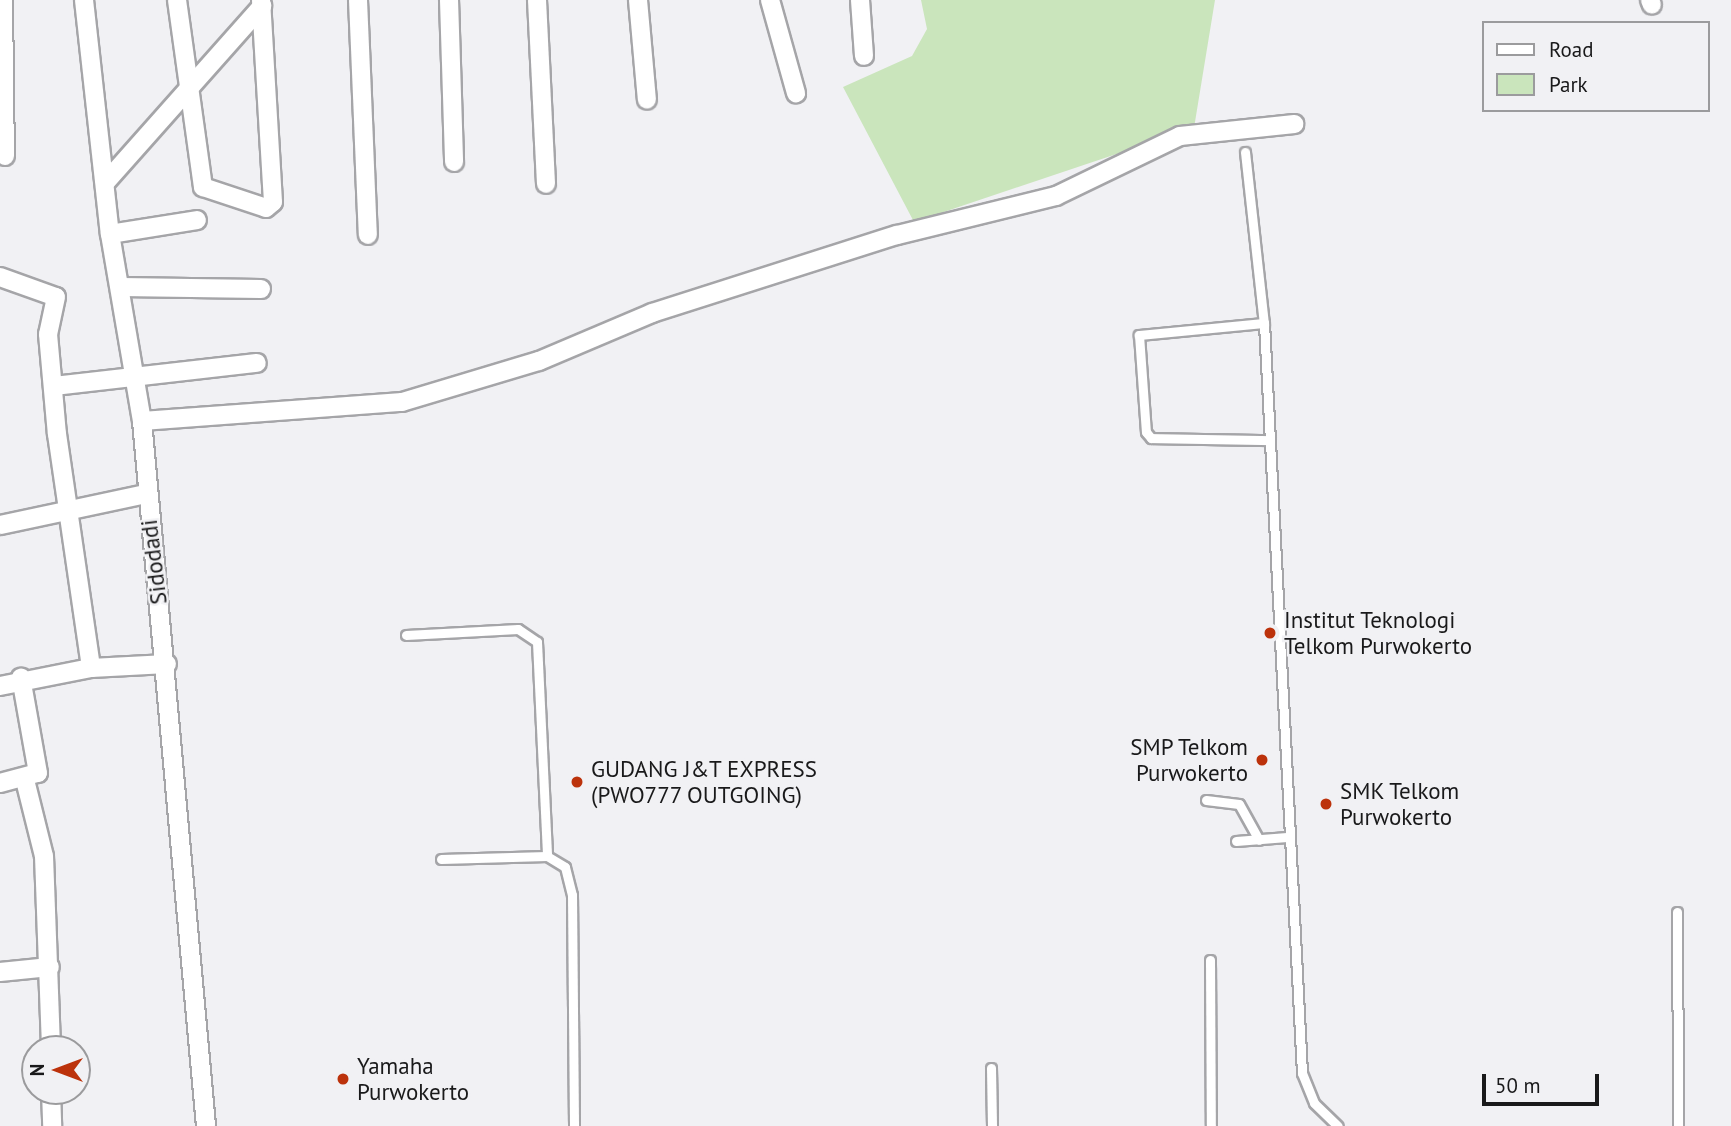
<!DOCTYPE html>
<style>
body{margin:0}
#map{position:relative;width:1731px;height:1126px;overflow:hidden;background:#f1f1f4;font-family:"PT Sans",sans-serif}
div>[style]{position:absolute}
.green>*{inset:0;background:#cae5bc}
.roads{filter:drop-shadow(2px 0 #a5a5a8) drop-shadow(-2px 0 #a5a5a8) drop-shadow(0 2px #a5a5a8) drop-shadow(0 -2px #a5a5a8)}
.lane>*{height:9px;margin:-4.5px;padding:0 4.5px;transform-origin:4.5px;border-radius:4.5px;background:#fff}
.street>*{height:18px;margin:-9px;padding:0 9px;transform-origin:9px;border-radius:9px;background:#fff}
.dots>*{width:19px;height:19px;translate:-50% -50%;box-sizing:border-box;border:4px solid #f1f1f4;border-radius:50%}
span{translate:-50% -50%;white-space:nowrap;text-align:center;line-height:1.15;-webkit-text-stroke:5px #f1f1f4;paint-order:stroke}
.street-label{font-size:23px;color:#19191a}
.poi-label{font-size:23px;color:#19191a}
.left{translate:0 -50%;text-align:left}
.right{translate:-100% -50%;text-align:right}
.legend{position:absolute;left:1482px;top:21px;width:228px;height:91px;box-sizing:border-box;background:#f1f1f4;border:2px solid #9b9b9d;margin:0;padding:9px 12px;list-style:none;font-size:21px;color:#19191a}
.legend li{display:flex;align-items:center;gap:14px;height:35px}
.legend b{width:35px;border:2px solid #9b9b9d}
.north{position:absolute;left:21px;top:1035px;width:70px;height:70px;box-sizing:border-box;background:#f1f1f4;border:2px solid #9b9b9d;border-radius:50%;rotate:270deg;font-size:19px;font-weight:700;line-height:28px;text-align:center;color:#19191a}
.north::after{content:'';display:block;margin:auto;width:24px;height:32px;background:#bc320b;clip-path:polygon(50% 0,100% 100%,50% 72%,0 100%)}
.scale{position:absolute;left:1482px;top:1074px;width:117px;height:32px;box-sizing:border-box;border:4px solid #19191a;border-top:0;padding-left:9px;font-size:21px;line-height:24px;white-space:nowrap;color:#19191a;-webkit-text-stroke:5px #f1f1f4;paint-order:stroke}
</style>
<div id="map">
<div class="green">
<i style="clip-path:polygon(921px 0,1215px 0,1194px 128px,914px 222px,843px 87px,912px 56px,927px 29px)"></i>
</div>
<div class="roads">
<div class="lane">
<i style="left:1245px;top:152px;width:172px;rotate:83.7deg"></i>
<i style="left:1264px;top:323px;width:751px;rotate:87.1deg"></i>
<i style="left:1302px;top:1073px;width:32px;rotate:68deg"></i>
<i style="left:1314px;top:1103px;width:33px;rotate:44deg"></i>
<i style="left:1264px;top:323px;width:126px;rotate:174.5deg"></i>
<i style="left:1139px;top:335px;width:97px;rotate:85.9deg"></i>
<i style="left:1146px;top:432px;width:8px;rotate:50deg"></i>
<i style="left:1151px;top:438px;width:119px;rotate:1deg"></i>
<i style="left:406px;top:635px;width:112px;rotate:-3.1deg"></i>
<i style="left:518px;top:629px;width:23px;rotate:34deg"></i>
<i style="left:537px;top:642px;width:214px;rotate:87.3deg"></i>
<i style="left:1206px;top:800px;width:33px;rotate:7deg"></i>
<i style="left:1239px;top:804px;width:41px;rotate:60.9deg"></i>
<i style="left:1236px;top:841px;width:51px;rotate:-4.5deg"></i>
<i style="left:441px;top:859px;width:106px;rotate:-1.6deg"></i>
<i style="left:547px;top:856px;width:21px;rotate:31deg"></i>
<i style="left:565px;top:867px;width:29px;rotate:76deg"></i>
<i style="left:572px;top:895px;width:231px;rotate:89.5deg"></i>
<i style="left:1677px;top:912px;width:214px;rotate:89.7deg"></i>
<i style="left:1210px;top:960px;width:166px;rotate:89.7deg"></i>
<i style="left:991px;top:1068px;width:58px;rotate:89deg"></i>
</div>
<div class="street">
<i style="left:3px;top:0;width:156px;rotate:89.3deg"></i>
<i style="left:84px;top:0;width:235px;rotate:83.7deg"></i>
<i style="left:110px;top:234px;width:190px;rotate:80.3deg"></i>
<i style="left:142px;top:421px;width:708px;rotate:84.81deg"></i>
<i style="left:177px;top:0;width:189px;rotate:82.1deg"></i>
<i style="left:203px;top:187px;width:66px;rotate:18.4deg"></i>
<i style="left:266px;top:208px;width:9px;rotate:-41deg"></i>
<i style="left:273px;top:202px;width:202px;rotate:-93.4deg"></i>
<i style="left:358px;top:0;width:235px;rotate:87.6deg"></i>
<i style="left:449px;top:0;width:162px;rotate:88.2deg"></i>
<i style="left:537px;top:0;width:184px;rotate:87.2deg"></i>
<i style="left:638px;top:0;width:100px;rotate:84.9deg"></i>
<i style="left:770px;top:0;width:97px;rotate:74.4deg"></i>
<i style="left:860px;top:0;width:56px;rotate:85.9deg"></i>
<i style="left:1650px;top:0;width:5px;rotate:68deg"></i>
<i style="left:105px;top:183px;width:237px;rotate:-48.4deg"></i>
<i style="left:110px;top:234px;width:88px;rotate:-9.1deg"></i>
<i style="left:0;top:277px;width:59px;rotate:19.7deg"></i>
<i style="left:56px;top:297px;width:38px;rotate:102deg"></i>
<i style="left:48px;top:334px;width:100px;rotate:84.9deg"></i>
<i style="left:57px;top:434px;width:236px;rotate:81.7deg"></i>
<i style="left:121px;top:287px;width:140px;rotate:0.8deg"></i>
<i style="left:54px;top:386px;width:204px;rotate:-6.5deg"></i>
<i style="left:142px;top:421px;width:261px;rotate:-4.2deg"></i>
<i style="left:402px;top:402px;width:143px;rotate:-16.7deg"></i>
<i style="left:539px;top:361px;width:123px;rotate:-23deg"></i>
<i style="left:652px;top:313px;width:257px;rotate:-17.7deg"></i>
<i style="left:897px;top:235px;width:164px;rotate:-13.8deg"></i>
<i style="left:1056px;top:196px;width:138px;rotate:-25.8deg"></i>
<i style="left:1180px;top:136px;width:115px;rotate:-6deg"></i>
<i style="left:0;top:525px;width:149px;rotate:-12deg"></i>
<i style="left:0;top:686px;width:93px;rotate:-11.2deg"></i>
<i style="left:91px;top:668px;width:76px;rotate:-3deg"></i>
<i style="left:25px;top:780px;width:78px;rotate:76deg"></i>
<i style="left:44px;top:856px;width:193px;rotate:87.9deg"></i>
<i style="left:0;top:783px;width:39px;rotate:-15deg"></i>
<i style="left:38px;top:773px;width:97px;rotate:-100.1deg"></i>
<i style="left:0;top:972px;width:50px;rotate:-5.7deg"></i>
<i style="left:51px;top:1091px;width:35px;rotate:88deg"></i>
</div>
</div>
<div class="dots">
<i style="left:1270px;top:633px;background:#bc320b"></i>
<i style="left:1262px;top:760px;background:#bc320b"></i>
<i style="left:577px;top:782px;background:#bc320b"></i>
<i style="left:1326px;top:804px;background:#bc320b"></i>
<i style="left:343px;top:1079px;background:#bc320b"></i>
</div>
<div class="street-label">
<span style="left:154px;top:562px;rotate:-97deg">Sidodadi</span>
</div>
<div class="poi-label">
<span class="left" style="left:1284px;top:633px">Institut Teknologi<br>Telkom Purwokerto</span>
<span class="right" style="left:1248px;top:760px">SMP Telkom<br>Purwokerto</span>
<span class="left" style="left:591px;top:782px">GUDANG J&amp;T EXPRESS<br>(PWO777 OUTGOING)</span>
<span class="left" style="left:1340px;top:804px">SMK Telkom<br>Purwokerto</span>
<span class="left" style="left:357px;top:1079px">Yamaha<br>Purwokerto</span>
</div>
<ul class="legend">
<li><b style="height:9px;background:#fff"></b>Road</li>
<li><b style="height:19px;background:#cae5bc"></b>Park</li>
</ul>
<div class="north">N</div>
<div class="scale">50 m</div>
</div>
